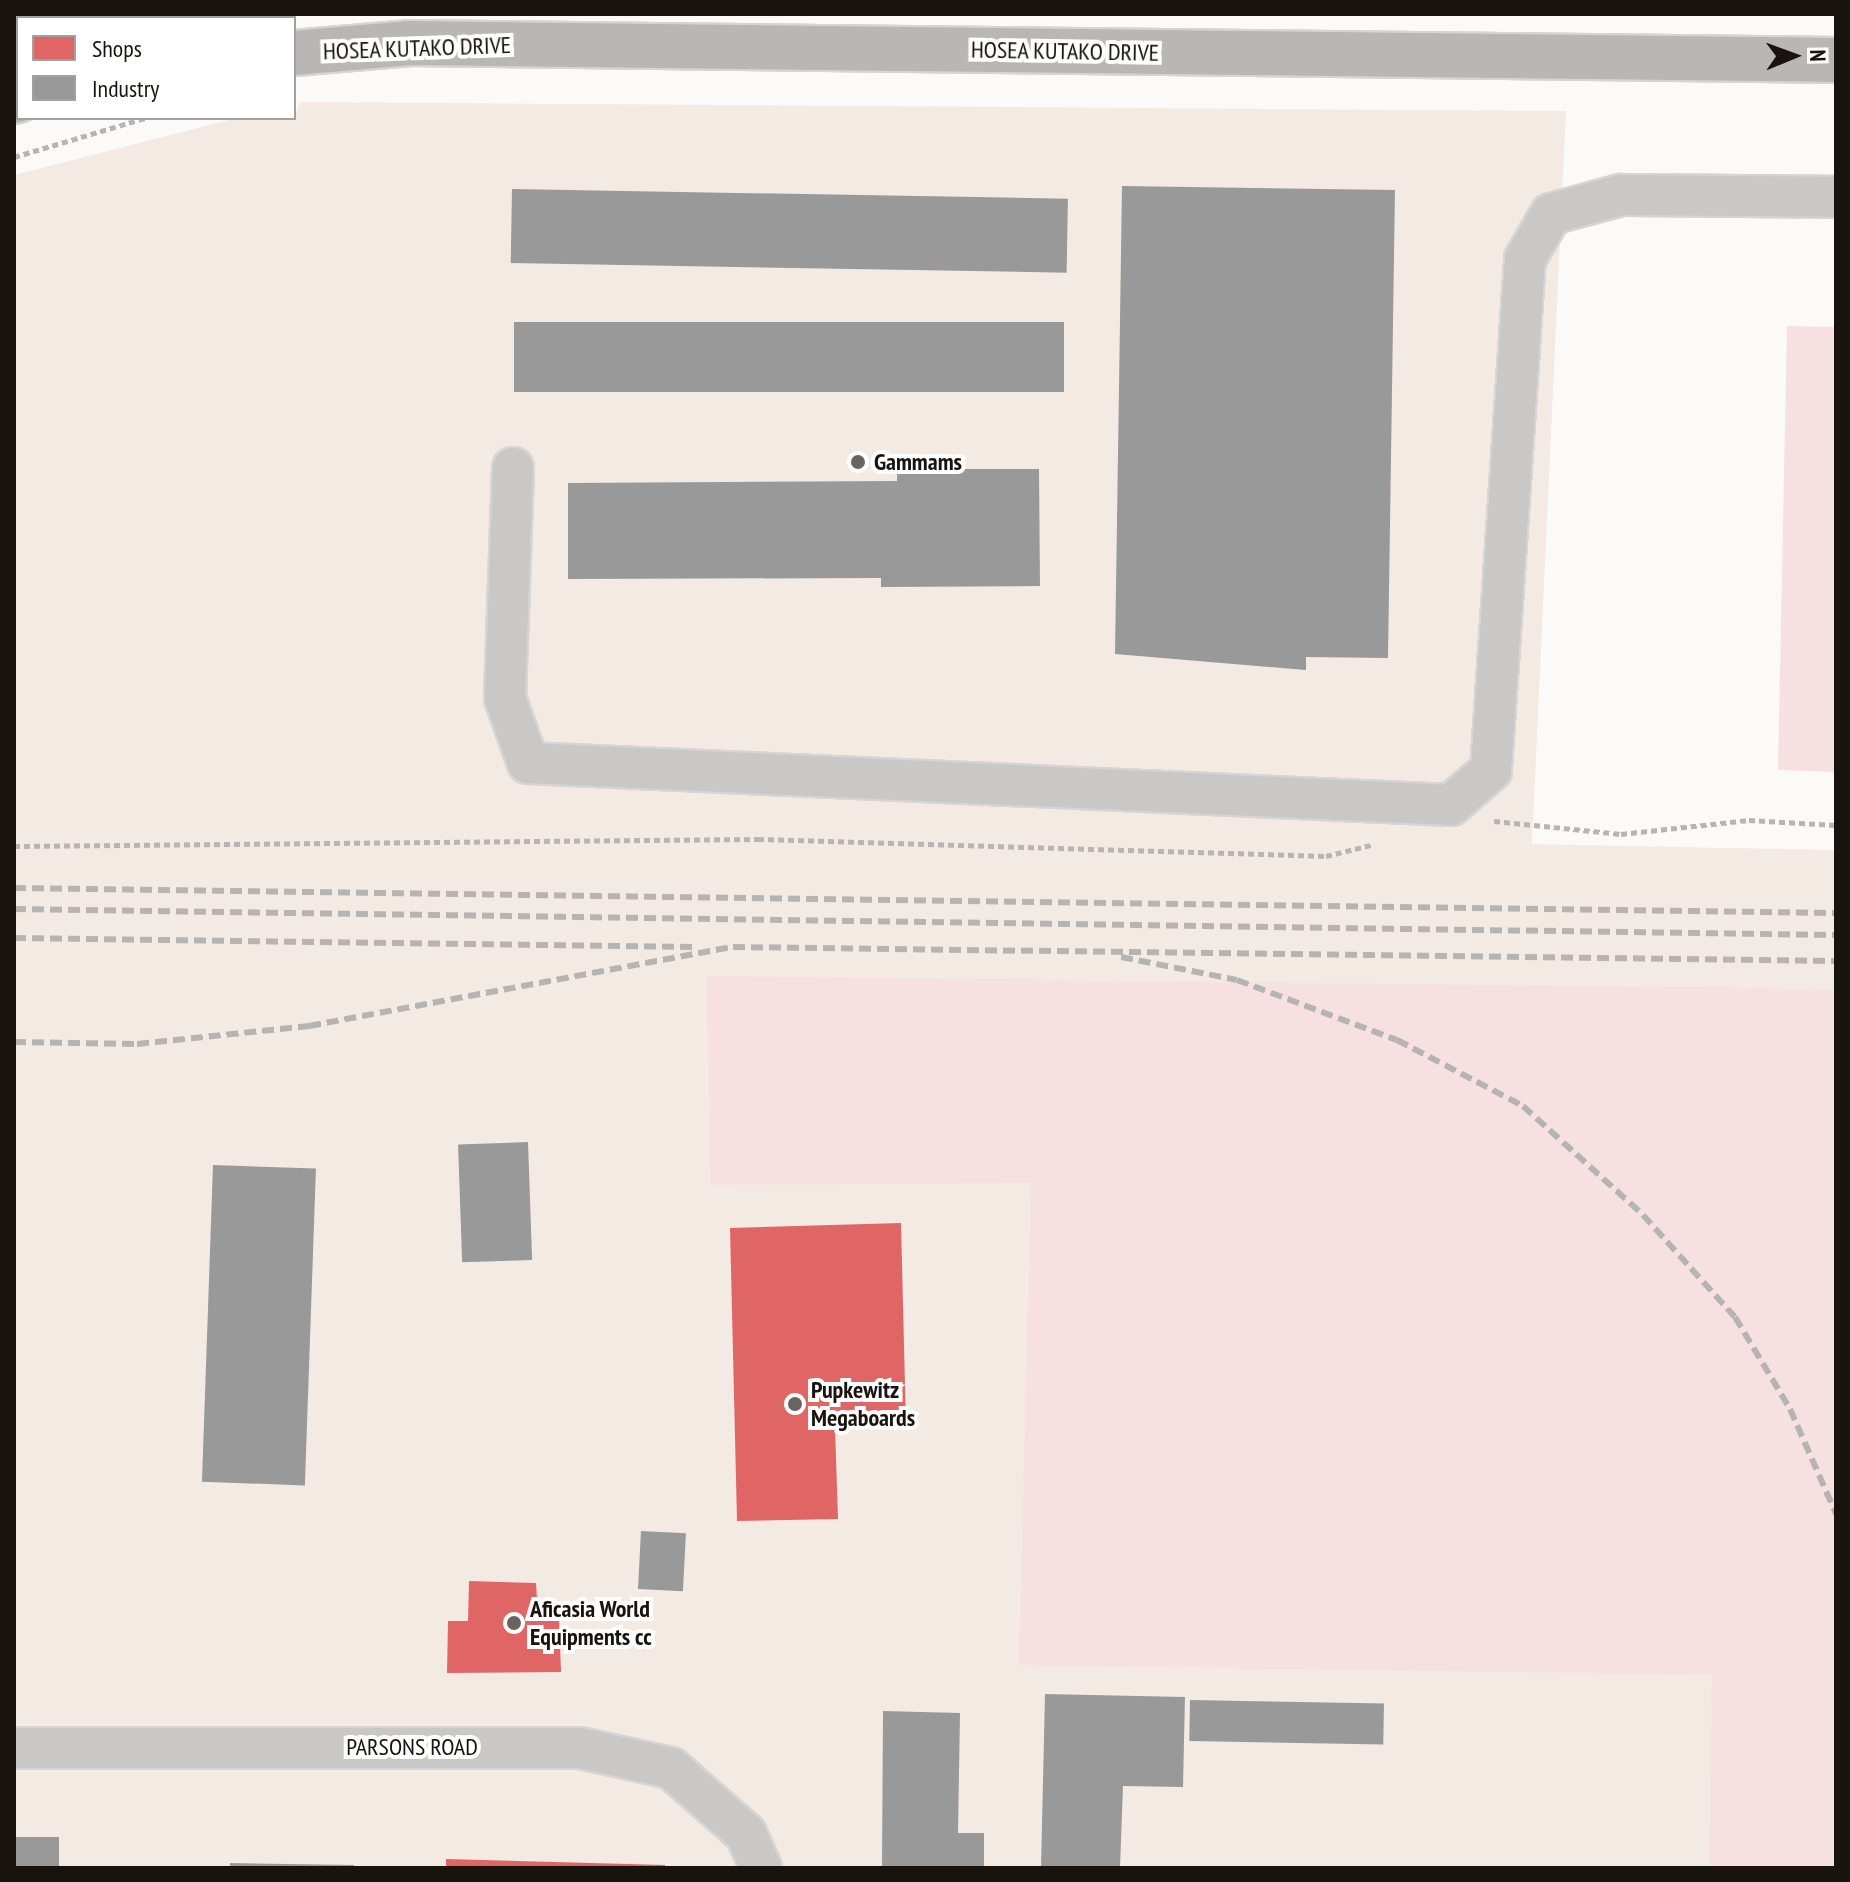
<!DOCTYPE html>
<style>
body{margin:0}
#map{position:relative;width:1850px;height:1882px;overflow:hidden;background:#fcfaf9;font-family:"PT Sans Narrow",sans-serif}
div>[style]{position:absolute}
.built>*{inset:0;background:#f3eae4}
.green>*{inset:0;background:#f7e0e1}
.shops>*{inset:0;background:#e06666}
.industry>*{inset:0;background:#999;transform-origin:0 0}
.path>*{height:5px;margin-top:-2.5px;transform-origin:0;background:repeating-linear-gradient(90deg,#b7b4b3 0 6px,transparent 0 10px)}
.roads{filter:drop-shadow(2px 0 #d7d5d4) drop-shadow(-2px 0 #d7d5d4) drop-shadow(0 2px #d7d5d4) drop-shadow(0 -2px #d7d5d4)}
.minor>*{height:40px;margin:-20px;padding:0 20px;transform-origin:20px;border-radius:20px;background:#cac7c7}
.major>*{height:44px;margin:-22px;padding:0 22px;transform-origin:22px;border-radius:22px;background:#bab6b5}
.rail>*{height:6px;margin-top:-3px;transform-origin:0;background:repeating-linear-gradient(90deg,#b6b4b3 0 12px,transparent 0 18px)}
.dots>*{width:22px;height:22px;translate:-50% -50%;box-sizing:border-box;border:4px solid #fff;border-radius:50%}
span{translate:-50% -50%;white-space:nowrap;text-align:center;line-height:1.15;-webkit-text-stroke:8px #fff;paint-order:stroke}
.street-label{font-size:24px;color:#18130f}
.poi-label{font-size:24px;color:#18130f;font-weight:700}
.left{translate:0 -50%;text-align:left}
.frame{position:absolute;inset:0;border:16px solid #18130f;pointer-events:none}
.legend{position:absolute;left:16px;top:16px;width:280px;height:104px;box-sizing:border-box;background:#fff;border:2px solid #a3a19f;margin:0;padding:10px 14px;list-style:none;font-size:24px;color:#18130f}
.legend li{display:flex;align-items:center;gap:16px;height:40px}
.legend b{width:40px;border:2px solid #a3a19f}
.north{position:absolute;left:1754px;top:16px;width:80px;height:80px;-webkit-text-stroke:6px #fff;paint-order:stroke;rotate:89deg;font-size:22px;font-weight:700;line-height:32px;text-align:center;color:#18130f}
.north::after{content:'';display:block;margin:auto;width:28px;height:36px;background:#18130f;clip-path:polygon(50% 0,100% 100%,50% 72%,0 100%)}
</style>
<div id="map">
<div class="built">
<i style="clip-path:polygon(300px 102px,1566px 111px,1532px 844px,1836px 850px,1836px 1868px,14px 1868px,14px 175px,237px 118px,294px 118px)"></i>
</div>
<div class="green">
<i style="clip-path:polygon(1787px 326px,1836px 327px,1836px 772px,1778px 770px)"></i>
<i style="clip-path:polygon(707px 976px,1836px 989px,1836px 1868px,1709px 1868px,1712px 1675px,1019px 1665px,1031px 1183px,710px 1185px)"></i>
</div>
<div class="shops">
<i style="clip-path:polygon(901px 1223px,906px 1426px,835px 1428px,838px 1519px,737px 1521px,730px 1228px)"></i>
<i style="clip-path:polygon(469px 1581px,536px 1583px,538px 1616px,559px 1617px,561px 1672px,447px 1673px,448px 1621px,468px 1621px)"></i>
<i style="clip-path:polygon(446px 1859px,665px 1865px,665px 1868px,446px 1868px)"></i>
</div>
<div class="industry">
<i style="clip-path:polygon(1122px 186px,1395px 190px,1388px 658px,1306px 657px,1306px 670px,1115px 654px)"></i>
<i style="left:512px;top:189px;width:556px;height:74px;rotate:1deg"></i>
<i style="left:514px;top:322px;width:550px;height:70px"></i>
<i style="clip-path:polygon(897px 469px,1039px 469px,1040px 586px,881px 587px,881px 578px,568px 579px,568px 483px,897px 481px)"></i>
<i style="left:528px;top:1142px;width:118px;height:70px;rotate:88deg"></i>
<i style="left:213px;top:1165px;width:103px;height:317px;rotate:2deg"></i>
<i style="left:641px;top:1531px;width:45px;height:58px;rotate:3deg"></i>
<i style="clip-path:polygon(1045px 1694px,1185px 1697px,1183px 1787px,1123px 1786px,1120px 1868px,1041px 1868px)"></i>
<i style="left:1190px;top:1700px;width:194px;height:41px;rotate:1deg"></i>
<i style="clip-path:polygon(883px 1711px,960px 1713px,958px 1833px,984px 1833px,984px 1868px,882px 1868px)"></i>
<i style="left:14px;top:1837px;width:45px;height:31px"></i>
<i style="clip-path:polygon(230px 1863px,354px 1865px,354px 1868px,230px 1868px)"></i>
</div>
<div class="path">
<i style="left:14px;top:157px;width:137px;rotate:-16.6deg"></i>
<i style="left:1494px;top:821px;width:128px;rotate:5.8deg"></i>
<i style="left:1621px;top:834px;width:129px;rotate:-6.2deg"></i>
<i style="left:1749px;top:820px;width:87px;rotate:3.3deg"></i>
<i style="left:14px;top:846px;width:744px;rotate:-0.54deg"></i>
<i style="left:758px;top:839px;width:568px;rotate:1.71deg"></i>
<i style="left:1326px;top:856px;width:50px;rotate:-13.8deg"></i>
</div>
<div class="roads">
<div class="minor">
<i style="left:513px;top:468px;width:230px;rotate:92deg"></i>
<i style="left:505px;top:698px;width:69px;rotate:70.5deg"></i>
<i style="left:528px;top:763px;width:924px;rotate:2.61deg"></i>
<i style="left:1451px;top:805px;width:53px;rotate:-41.2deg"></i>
<i style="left:1491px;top:770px;width:512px;rotate:-86.19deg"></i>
<i style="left:1525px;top:259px;width:52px;rotate:-60deg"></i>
<i style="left:1551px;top:214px;width:73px;rotate:-15.2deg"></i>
<i style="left:1621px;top:195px;width:215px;rotate:0.5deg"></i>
<i style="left:14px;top:1748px;width:566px"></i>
<i style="left:580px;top:1748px;width:93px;rotate:12.4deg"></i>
<i style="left:671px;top:1768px;width:100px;rotate:41.3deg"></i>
<i style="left:746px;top:1834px;width:37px;rotate:66deg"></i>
</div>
<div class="major">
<i style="left:294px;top:53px;width:117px;rotate:-4.9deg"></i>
<i style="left:411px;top:43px;width:1425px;rotate:0.68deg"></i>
<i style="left:14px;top:101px;width:4px;rotate:-14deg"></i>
</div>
</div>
<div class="rail">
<i style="left:14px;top:888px;width:1822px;rotate:0.79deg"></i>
<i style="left:14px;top:909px;width:1822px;rotate:0.82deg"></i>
<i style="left:14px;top:938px;width:679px;rotate:0.76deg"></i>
<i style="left:1121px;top:957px;width:118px;rotate:11.2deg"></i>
<i style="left:1237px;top:980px;width:171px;rotate:20.6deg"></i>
<i style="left:1397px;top:1040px;width:142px;rotate:27.6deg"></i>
<i style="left:1523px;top:1106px;width:162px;rotate:42.2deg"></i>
<i style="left:1643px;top:1215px;width:137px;rotate:48deg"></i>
<i style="left:1735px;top:1317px;width:107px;rotate:59.1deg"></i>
<i style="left:1790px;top:1409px;width:115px;rotate:66.3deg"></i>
<i style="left:14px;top:1042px;width:123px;rotate:0.9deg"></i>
<i style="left:137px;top:1044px;width:173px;rotate:-6deg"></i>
<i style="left:309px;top:1026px;width:431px;rotate:-10.6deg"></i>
<i style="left:733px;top:947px;width:1103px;rotate:0.73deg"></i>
</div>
<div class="dots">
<i style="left:858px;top:462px;background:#686461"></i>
<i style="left:795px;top:1404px;background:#686461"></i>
<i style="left:514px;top:1623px;background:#686461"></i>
</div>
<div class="street-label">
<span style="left:417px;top:48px;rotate:-2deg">HOSEA KUTAKO DRIVE</span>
<span style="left:1065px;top:51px;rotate:1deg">HOSEA KUTAKO DRIVE</span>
<span style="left:412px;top:1747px">PARSONS ROAD</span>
</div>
<div class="poi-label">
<span class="left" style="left:874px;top:462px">Gammams</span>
<span class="left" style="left:811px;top:1404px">Pupkewitz<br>Megaboards</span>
<span class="left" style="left:530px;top:1623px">Aficasia World<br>Equipments cc</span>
</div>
<div class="frame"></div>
<ul class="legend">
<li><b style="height:22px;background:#e06666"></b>Shops</li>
<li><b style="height:22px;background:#999"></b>Industry</li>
</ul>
<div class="north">N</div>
</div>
